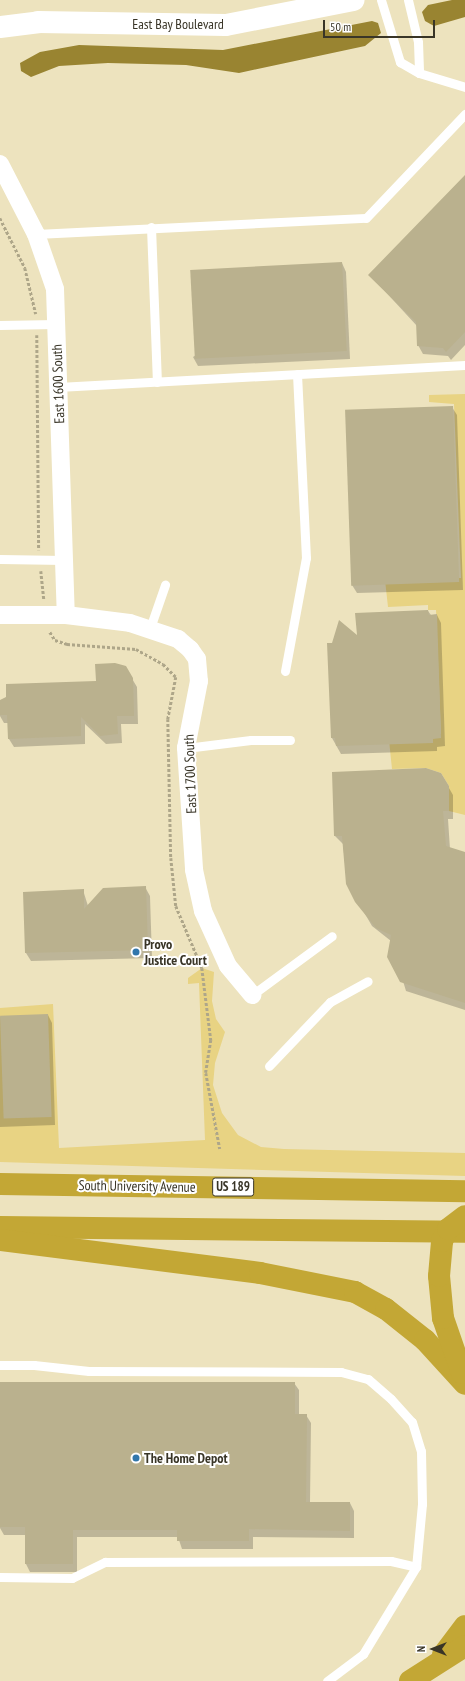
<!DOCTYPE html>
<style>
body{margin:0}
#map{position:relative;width:465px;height:1681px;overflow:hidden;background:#ede3be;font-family:"PT Sans Narrow",sans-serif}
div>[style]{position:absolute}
.green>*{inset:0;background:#e8d383}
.water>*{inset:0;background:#998431}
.shadow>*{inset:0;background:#0003}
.building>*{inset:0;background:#bab18e;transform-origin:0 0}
.path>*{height:2.5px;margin-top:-1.25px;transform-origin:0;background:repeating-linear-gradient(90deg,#aea689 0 3px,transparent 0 5px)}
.lane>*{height:9px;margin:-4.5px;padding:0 4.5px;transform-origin:4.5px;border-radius:4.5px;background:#fff}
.street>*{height:18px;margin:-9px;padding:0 9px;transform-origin:9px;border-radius:9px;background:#fff}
.secondary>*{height:22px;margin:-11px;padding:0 11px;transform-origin:11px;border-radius:11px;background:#fff}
.highway>*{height:22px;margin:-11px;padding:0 11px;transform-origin:11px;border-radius:11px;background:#c3a735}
.dots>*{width:11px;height:11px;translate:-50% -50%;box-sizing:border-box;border:2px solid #fff;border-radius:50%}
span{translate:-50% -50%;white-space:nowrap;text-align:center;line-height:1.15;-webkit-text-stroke:4px #fff;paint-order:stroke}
.shield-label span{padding:1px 3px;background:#fff;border:1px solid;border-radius:3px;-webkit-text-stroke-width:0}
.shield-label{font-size:13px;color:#393527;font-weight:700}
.street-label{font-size:14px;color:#393527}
.poi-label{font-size:14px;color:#393527;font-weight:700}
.left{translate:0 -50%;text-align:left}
.north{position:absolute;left:413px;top:1629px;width:40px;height:40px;-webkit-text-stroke:3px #fff;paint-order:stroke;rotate:270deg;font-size:11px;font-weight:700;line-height:16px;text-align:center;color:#393527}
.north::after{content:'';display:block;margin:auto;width:14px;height:18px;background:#393527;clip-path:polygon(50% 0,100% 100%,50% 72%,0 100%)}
.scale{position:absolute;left:323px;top:20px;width:112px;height:18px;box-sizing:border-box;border:2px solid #393527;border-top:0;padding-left:5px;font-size:12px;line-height:14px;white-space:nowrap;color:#393527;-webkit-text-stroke:3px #fff;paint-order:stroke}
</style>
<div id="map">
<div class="green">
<i style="clip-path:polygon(465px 394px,465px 815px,449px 811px,449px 786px,441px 773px,426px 768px,392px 769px,389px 740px,441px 734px,436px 610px,428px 610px,428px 605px,388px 607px,385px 580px,461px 578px,454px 404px,429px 402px,429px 395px)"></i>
<i style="clip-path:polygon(202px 968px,214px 972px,212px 1001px,216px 1019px,225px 1032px,215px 1063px,213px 1085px,222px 1113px,238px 1135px,261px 1147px,284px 1149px,465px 1153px,465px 1176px,0 1162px,0 1008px,53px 1004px,59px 1148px,205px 1140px,199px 983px,188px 984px,188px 978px)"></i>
</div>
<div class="water">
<i style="clip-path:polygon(452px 0,465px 0,465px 17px,434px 26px,425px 21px,422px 12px,428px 5px)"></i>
<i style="clip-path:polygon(372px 21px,378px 23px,381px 33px,365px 46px,239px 73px,186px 65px,108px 63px,59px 66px,31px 77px,21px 71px,20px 63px,40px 52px,79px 45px,223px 50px)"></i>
</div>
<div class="shadow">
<i style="clip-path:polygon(465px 176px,465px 345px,451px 360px,448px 356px,423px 354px,418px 345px,417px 326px,370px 275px)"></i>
<i style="clip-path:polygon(342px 263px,346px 272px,350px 359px,198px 366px,193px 357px)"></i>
<i style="clip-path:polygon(452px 407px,457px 415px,463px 590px,357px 593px,352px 585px)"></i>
<i style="clip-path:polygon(428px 611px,431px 615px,437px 615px,441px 623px,445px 746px,437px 747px,437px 751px,341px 754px,332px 738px,358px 637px)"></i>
<i style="clip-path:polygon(125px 667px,137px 687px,138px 724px,121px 724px,122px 743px,106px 744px,85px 724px,85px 744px,14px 747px,9px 739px,8px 723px,4px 723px,0 716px,0 701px,97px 682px)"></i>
<i style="clip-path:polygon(441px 774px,453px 795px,453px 819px,448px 819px,450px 849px,465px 853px,465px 1010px,406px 991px,391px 941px,372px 926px,347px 883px,343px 844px,335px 836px)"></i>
<i style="clip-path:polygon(145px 887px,150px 896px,152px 958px,31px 961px,26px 953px,83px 890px,88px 906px)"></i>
<i style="clip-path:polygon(48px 1015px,52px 1023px,55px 1125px,0 1127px,0 1017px)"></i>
<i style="clip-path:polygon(0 1383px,294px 1383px,299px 1390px,299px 1415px,306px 1415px,311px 1423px,310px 1503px,350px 1503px,354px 1511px,354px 1538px,253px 1537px,253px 1549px,182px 1549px,178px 1537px,77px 1537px,77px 1572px,30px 1572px,26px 1564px,26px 1535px,4px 1535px,0 1528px)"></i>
</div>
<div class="building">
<i style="clip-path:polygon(465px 175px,465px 332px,446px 352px,443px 348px,417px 346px,416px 322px,368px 275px)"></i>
<i style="left:342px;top:262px;width:89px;height:152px;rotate:87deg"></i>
<i style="left:453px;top:406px;width:176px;height:108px;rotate:88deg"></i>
<i style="clip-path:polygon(428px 610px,429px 615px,437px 614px,441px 738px,433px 739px,433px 743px,336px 746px,335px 738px,331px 738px,327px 643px,332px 643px,339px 620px,357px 635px,355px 613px)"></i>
<i style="clip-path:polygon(115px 663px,126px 666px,133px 678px,134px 716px,117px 716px,118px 734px,100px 736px,81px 717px,81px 736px,8px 739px,7px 715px,0 715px,0 700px,6px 697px,6px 684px,96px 681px,95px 664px)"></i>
<i style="clip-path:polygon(426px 768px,441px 773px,449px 786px,449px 811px,443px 811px,446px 846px,465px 852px,465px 1003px,400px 982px,387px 957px,391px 935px,376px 928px,355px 902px,346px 884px,342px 836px,334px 836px,332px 772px)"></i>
<i style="clip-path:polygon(146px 886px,148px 950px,25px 953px,23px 892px,84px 889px,84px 909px,103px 888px)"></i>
<i style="left:48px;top:1014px;width:103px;height:48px;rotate:88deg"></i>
<i style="clip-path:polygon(0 1382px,295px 1382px,295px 1414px,307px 1414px,306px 1502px,350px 1502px,350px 1531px,249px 1529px,249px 1541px,177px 1541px,177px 1530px,73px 1530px,73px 1564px,25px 1564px,25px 1527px,0 1527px)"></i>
</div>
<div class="path">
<i style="left:0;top:218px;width:56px;rotate:63.4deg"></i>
<i style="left:25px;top:268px;width:47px;rotate:76.6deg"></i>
<i style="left:37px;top:335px;width:215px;rotate:89.5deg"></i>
<i style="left:41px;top:571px;width:28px;rotate:84deg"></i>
<i style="left:50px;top:632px;width:9px;rotate:58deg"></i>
<i style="left:55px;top:640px;width:13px;rotate:18deg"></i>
<i style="left:67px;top:644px;width:69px;rotate:4.1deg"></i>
<i style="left:136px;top:649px;width:31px;rotate:29deg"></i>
<i style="left:163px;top:664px;width:18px;rotate:45deg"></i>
<i style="left:176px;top:677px;width:43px;rotate:100.8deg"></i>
<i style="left:168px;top:719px;width:139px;rotate:88.8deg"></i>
<i style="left:171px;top:858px;width:48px;rotate:84.1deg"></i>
<i style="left:176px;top:906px;width:67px;rotate:67.2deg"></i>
<i style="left:202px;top:968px;width:73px;rotate:82.9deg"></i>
<i style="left:211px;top:1040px;width:33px;rotate:99deg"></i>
<i style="left:206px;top:1073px;width:77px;rotate:79.6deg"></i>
</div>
<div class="lane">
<i style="left:381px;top:0;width:65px;rotate:73deg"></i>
<i style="left:400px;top:62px;width:22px;rotate:30deg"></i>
<i style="left:419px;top:73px;width:48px;rotate:16.9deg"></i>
<i style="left:408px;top:0;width:43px;rotate:76.6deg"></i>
<i style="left:418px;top:42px;width:31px;rotate:88deg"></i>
<i style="left:151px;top:227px;width:155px;rotate:87.8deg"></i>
<i style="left:36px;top:234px;width:330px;rotate:-2.8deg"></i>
<i style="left:366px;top:218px;width:144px;rotate:-46.4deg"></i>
<i style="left:0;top:325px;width:56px;rotate:-1deg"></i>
<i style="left:58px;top:387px;width:408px;rotate:-3.1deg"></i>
<i style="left:0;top:559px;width:64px;rotate:0.9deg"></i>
<i style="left:150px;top:628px;width:46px;rotate:-70.8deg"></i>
<i style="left:285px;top:671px;width:115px;rotate:-79.5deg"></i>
<i style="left:306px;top:558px;width:184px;rotate:-92.8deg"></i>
<i style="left:186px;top:748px;width:65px;rotate:-7deg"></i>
<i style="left:251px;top:740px;width:39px"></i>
<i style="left:252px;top:995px;width:99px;rotate:-36.4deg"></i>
<i style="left:269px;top:1066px;width:88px;rotate:-46.4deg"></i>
<i style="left:330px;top:1002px;width:43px;rotate:-28.9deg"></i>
<i style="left:0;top:1365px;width:34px"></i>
<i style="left:34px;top:1365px;width:55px;rotate:6.2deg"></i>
<i style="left:89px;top:1371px;width:252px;rotate:0.2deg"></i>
<i style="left:341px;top:1372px;width:28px;rotate:15deg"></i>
<i style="left:368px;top:1379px;width:30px;rotate:41deg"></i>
<i style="left:391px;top:1399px;width:31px;rotate:48deg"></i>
<i style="left:412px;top:1422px;width:30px;rotate:73deg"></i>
<i style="left:421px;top:1451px;width:53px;rotate:88.9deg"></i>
<i style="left:422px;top:1504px;width:63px;rotate:95.4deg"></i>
<i style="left:416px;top:1567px;width:102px;rotate:121.3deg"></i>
<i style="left:363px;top:1654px;width:45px;rotate:143.1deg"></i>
<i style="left:0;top:1577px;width:72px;rotate:0.8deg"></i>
<i style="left:72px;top:1578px;width:37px;rotate:-26deg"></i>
<i style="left:105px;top:1562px;width:286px;rotate:-0.2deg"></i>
<i style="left:391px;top:1561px;width:26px;rotate:13deg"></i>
</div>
<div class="street">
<i style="left:0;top:164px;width:79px;rotate:62.8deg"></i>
<i style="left:36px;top:234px;width:58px;rotate:70.9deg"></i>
<i style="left:55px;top:289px;width:326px;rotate:88.1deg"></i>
<i style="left:0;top:615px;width:66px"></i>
<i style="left:66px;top:615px;width:64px;rotate:7.1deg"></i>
<i style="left:130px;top:623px;width:51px;rotate:18.4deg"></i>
<i style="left:178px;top:639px;width:16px;rotate:40deg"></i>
<i style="left:190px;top:649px;width:12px;rotate:55deg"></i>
<i style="left:197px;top:659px;width:22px;rotate:85deg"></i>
<i style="left:199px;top:681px;width:68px;rotate:101deg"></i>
<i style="left:186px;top:748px;width:122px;rotate:86.2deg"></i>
<i style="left:194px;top:870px;width:42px;rotate:77.6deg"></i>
<i style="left:203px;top:911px;width:60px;rotate:65.6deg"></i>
<i style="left:228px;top:966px;width:38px;rotate:50deg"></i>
</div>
<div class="secondary">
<i style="left:0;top:27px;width:38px;rotate:-7deg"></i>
<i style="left:38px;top:22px;width:188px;rotate:0.9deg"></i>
<i style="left:226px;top:25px;width:130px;rotate:-11.1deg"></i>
</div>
<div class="highway">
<i style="left:0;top:1184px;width:465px;rotate:0.9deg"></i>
<i style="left:0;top:1227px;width:465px;rotate:0.6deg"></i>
<i style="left:0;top:1240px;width:262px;rotate:7.2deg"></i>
<i style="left:260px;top:1273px;width:97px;rotate:11.3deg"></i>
<i style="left:355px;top:1292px;width:35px;rotate:29deg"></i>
<i style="left:386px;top:1309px;width:50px;rotate:38.5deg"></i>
<i style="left:425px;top:1340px;width:59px;rotate:47.7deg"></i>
<i style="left:462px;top:1373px;width:58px;rotate:-109.1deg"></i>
<i style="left:443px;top:1318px;width:42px;rotate:-95.4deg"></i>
<i style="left:439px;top:1276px;width:35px;rotate:-85deg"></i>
<i style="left:442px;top:1241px;width:13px;rotate:-63deg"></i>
<i style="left:448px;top:1229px;width:21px;rotate:-37deg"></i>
<i style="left:443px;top:1655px;width:36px;rotate:-53deg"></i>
<i style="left:410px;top:1681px;width:65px;rotate:-32.5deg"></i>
</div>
<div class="dots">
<i style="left:136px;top:952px;background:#3277ac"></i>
<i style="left:136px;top:1458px;background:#3277ac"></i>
</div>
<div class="shield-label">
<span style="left:233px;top:1187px">US 189</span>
</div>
<div class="street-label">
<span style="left:178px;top:24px">East Bay Boulevard</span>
<span style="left:58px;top:384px;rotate:-92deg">East 1600 South</span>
<span style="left:190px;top:774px;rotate:-92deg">East 1700 South</span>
<span style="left:137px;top:1186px;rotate:1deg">South University Avenue</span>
</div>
<div class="poi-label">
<span class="left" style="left:144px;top:952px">Provo<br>Justice Court</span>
<span class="left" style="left:144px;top:1458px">The Home Depot</span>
</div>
<div class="north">N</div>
<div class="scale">50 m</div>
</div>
